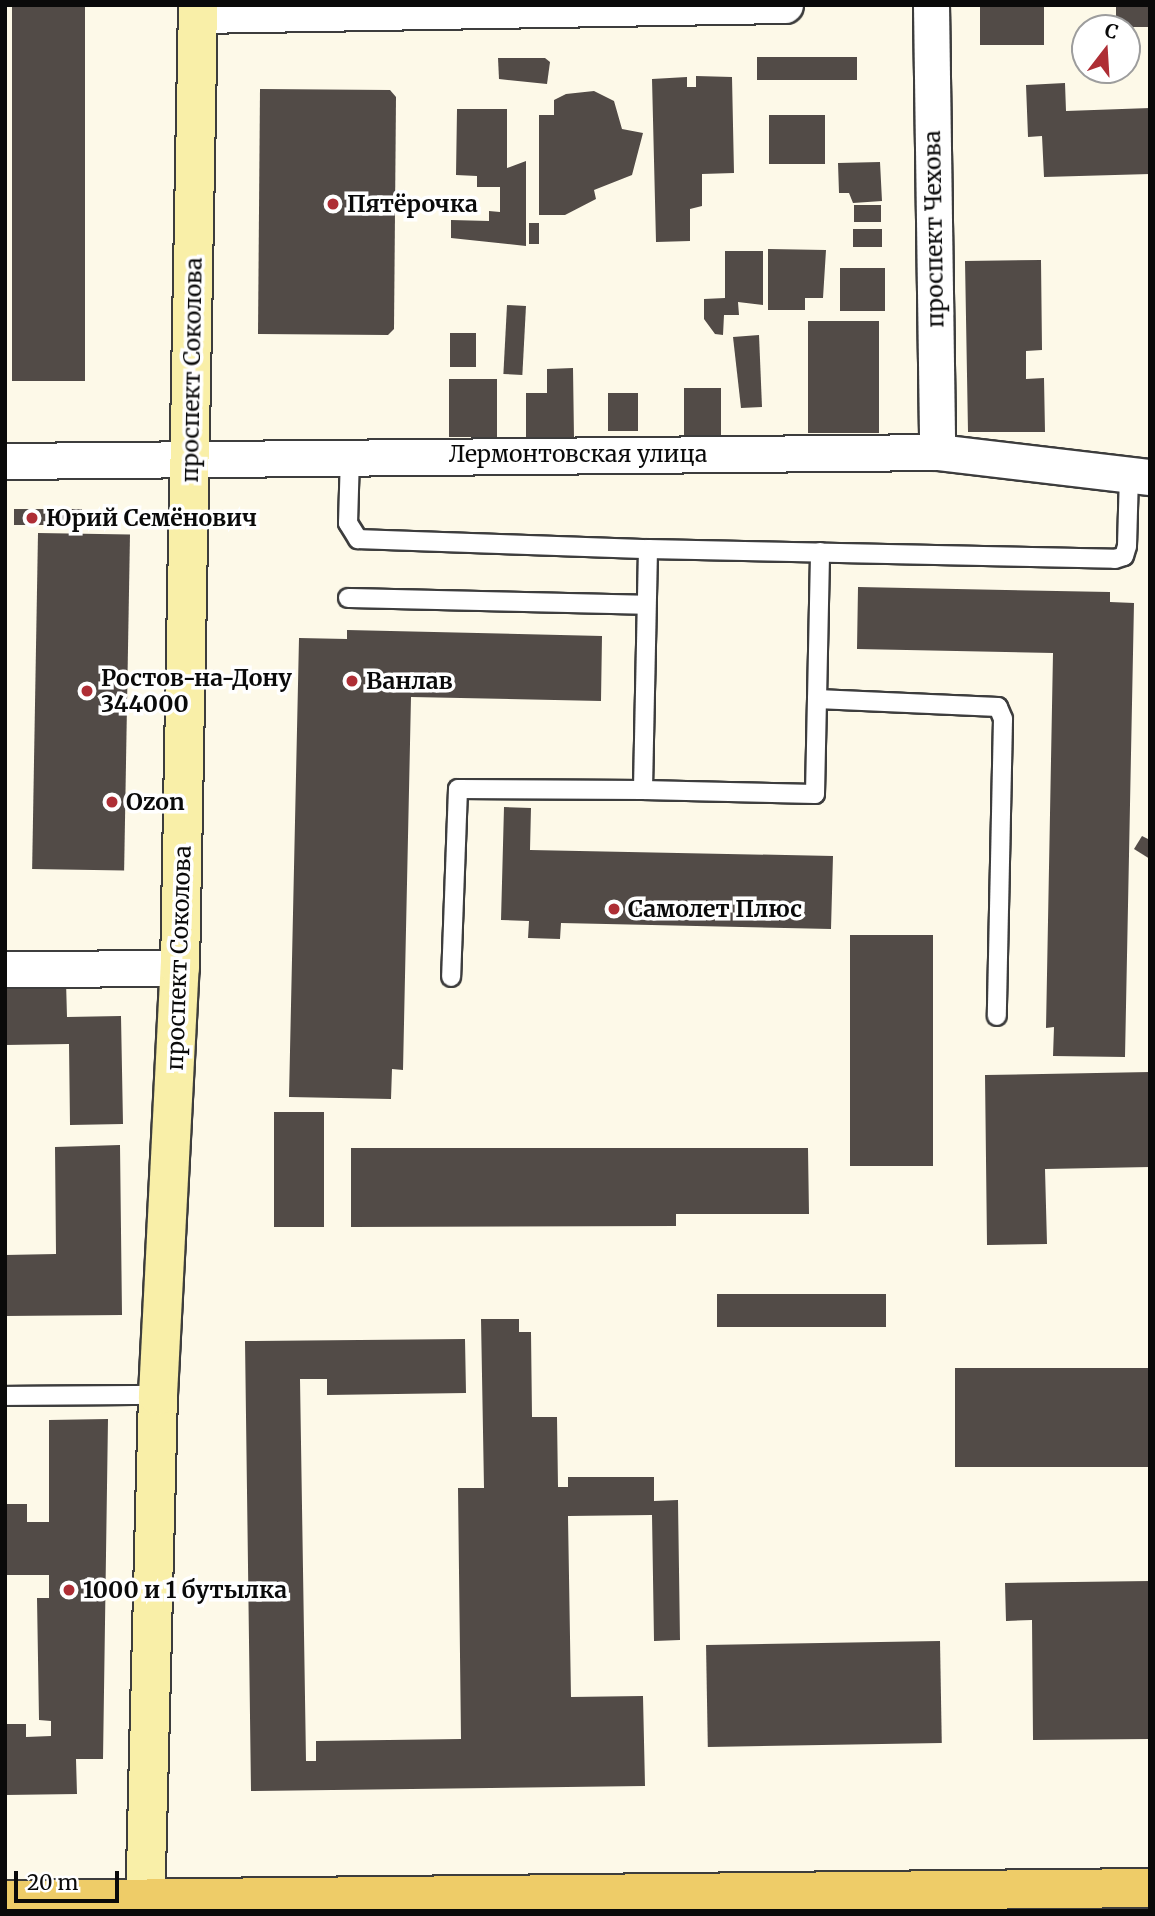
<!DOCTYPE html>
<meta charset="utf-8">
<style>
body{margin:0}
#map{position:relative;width:1155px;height:1916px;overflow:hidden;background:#fdf9e8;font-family:Merriweather,serif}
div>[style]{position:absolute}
.building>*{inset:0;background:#524b47;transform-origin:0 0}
.roads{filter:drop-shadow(2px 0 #3d3d3d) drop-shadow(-2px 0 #3d3d3d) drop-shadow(0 2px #3d3d3d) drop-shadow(0 -2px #3d3d3d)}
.service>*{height:18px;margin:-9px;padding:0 9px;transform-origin:9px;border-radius:9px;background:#fff}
.minor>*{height:35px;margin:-17.5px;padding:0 17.5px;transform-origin:17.5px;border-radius:17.5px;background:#fff}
.secondary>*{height:38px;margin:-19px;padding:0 19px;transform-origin:19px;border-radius:19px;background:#f9efa8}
.primary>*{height:38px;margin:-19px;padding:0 19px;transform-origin:19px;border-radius:19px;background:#eecc68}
.dots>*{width:19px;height:19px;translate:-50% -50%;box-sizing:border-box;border:4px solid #fff;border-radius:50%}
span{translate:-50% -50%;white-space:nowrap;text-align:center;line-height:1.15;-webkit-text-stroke:7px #fff;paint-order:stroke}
.poi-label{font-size:23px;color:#0a0a0a;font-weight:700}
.left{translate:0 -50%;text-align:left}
.street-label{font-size:23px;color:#0a0a0a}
.frame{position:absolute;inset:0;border:7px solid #0a0a0a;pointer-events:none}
.north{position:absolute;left:1071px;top:14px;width:70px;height:70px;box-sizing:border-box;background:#fff;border:2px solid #9d9d9d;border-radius:50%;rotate:17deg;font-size:19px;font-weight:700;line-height:28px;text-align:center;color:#0a0a0a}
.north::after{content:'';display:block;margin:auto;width:24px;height:32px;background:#ae2e35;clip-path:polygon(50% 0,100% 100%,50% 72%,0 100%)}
.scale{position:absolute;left:14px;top:1871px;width:105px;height:32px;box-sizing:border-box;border:4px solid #0a0a0a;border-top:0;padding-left:9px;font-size:21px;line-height:24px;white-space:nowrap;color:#0a0a0a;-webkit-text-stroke:5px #fff;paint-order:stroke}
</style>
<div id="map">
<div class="building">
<i style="left:12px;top:5px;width:73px;height:376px"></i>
<i style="left:980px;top:5px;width:64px;height:40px"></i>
<i style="left:1116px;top:5px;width:34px;height:22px"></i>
<i style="left:857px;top:57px;width:23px;height:100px;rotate:90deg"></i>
<i style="clip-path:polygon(545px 58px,550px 62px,547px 84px,499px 79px,498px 58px)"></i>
<i style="clip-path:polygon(696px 76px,732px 77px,734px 173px,702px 174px,702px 206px,690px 209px,690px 241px,656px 242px,652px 79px,687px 77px,687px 87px,696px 87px)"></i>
<i style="clip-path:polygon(1065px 83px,1066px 111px,1150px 108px,1150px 174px,1044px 177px,1042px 136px,1028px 137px,1026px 85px)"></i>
<i style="clip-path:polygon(260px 89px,390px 90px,396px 97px,394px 329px,388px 335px,258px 334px)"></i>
<i style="clip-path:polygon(594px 91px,614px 101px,622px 129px,643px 133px,632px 175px,594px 190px,596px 199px,565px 215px,539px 215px,539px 115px,554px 115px,554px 100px,566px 94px)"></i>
<i style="clip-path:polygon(457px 109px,507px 109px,507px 168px,526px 161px,526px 246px,451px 238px,451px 220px,489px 221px,489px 211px,500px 212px,500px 187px,477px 187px,477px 176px,456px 175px)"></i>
<i style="left:769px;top:115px;width:56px;height:49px"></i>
<i style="clip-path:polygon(880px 162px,882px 201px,853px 203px,849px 193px,839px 193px,838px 163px)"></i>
<i style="left:854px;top:205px;width:27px;height:17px"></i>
<i style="left:529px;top:223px;width:10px;height:21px"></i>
<i style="left:853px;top:229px;width:29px;height:18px"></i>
<i style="clip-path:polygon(768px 249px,826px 250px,823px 298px,805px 298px,805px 310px,768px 310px)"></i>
<i style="clip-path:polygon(725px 251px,763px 251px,763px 305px,738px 302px,739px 315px,724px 315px,723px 335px,715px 334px,704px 319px,704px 299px,725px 298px)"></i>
<i style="clip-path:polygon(1041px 260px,1042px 350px,1026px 351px,1026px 379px,1044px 378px,1045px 432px,968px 432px,965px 261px)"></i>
<i style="left:840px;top:268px;width:45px;height:43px"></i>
<i style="left:507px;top:305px;width:19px;height:69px;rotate:3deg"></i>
<i style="left:879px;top:321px;width:112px;height:71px;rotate:90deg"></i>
<i style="left:450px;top:333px;width:26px;height:34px"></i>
<i style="clip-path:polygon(759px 335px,762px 407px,741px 408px,733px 337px)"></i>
<i style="clip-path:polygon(573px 368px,574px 438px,526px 437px,526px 393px,547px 393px,547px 369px)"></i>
<i style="left:497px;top:379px;width:58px;height:48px;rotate:90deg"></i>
<i style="left:684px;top:388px;width:37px;height:49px"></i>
<i style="left:608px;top:393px;width:30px;height:38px"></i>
<i style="left:82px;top:509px;width:16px;height:68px;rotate:90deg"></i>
<i style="left:38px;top:533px;width:92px;height:336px;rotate:1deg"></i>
<i style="clip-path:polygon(858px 587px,1110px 592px,1110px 602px,1134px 603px,1125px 1057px,1053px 1056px,1054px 1027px,1046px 1028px,1053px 653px,857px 649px)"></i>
<i style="clip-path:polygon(347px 630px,602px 636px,601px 701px,411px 697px,403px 1070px,392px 1069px,391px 1099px,289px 1097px,299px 638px,347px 639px)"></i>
<i style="clip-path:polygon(504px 807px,531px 808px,530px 850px,833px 856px,831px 929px,561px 923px,560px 939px,528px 938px,529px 921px,501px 920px)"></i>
<i style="clip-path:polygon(1142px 836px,1150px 840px,1150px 859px,1134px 849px)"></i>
<i style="left:933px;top:935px;width:231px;height:83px;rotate:90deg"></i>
<i style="clip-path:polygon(66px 981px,67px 1017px,121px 1016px,123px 1124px,70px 1125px,69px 1044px,5px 1045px,5px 982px)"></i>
<i style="clip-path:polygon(1150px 1072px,1150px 1167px,1045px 1169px,1047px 1244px,987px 1245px,985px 1075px)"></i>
<i style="left:324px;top:1112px;width:115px;height:50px;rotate:90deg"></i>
<i style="clip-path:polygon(120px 1145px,122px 1315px,5px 1316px,5px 1255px,56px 1254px,55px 1147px)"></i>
<i style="clip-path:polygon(351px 1148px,808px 1148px,809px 1214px,676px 1214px,676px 1226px,351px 1227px)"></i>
<i style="left:717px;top:1294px;width:169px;height:33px"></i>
<i style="clip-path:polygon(481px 1319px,519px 1319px,519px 1332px,531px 1332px,532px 1417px,557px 1417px,558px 1487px,568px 1487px,568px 1477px,654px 1477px,654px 1501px,678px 1500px,680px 1640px,654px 1641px,652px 1515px,568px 1516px,571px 1697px,643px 1696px,645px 1786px,251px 1791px,245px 1341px,465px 1339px,466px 1393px,327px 1395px,327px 1379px,300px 1379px,306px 1761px,316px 1761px,316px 1741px,461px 1739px,458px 1488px,484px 1488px)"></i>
<i style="left:1150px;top:1368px;width:99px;height:195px;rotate:90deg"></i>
<i style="clip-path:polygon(108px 1419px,103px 1759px,76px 1759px,77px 1794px,5px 1795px,5px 1724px,26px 1724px,26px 1737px,51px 1736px,51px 1721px,39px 1720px,37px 1598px,49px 1598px,49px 1575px,5px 1575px,5px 1504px,27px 1504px,27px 1522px,49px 1522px,49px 1420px)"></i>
<i style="clip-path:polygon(1150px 1581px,1150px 1739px,1033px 1740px,1032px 1620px,1006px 1621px,1005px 1583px)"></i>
<i style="left:940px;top:1641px;width:102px;height:234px;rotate:89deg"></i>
</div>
<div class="roads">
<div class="service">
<i style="left:350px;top:456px;width:67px;rotate:91.7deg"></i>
<i style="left:348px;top:523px;width:19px;rotate:58deg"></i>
<i style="left:358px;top:539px;width:290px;rotate:2deg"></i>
<i style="left:648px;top:549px;width:241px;rotate:91.2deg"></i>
<i style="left:643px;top:790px;width:185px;rotate:-179.7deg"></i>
<i style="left:458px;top:789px;width:188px;rotate:92.1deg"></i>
<i style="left:648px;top:549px;width:467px;rotate:1.2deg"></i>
<i style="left:1115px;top:559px;width:9px;rotate:-18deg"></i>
<i style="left:1124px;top:556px;width:10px;rotate:-73deg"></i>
<i style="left:1127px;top:546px;width:72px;rotate:-88.4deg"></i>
<i style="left:348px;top:598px;width:298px;rotate:1.3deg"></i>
<i style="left:817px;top:699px;width:147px;rotate:-88.8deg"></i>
<i style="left:643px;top:790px;width:172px;rotate:1.3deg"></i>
<i style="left:815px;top:794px;width:95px;rotate:-88.8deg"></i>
<i style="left:817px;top:699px;width:181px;rotate:2.5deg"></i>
<i style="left:998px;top:707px;width:13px;rotate:67deg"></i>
<i style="left:1003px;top:719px;width:297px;rotate:91.2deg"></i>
<i style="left:5px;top:1396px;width:153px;rotate:-0.4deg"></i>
</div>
<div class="minor">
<i style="left:931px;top:5px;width:447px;rotate:89.2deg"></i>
<i style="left:198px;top:15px;width:587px;rotate:-0.98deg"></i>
<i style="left:5px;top:461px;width:932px;rotate:-0.55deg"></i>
<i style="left:937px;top:452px;width:214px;rotate:6.7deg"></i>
<i style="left:5px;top:969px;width:175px;rotate:-0.3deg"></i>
</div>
<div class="secondary">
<i style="left:145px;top:1911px;width:516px;rotate:-88.56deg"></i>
<i style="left:158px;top:1395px;width:428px;rotate:-87.1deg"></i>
<i style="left:180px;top:968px;width:963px;rotate:-88.93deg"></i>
</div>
<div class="primary">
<i style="left:5px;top:1900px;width:1145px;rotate:-0.6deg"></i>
</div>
</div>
<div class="dots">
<i style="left:333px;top:204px;background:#ae2e35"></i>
<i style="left:32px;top:518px;background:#ae2e35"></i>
<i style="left:352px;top:681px;background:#ae2e35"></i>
<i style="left:87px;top:691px;background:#ae2e35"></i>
<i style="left:112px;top:802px;background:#ae2e35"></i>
<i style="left:614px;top:909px;background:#ae2e35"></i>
<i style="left:69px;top:1590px;background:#ae2e35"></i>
</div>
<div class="poi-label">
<span class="left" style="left:347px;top:204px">Пятёрочка</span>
<span class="left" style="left:46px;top:518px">Юрий Семёнович</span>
<span class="left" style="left:101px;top:691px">Ростов-на-Дону<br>344000</span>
<span class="left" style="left:366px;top:681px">Ванлав</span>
<span class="left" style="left:126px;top:802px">Ozon</span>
<span class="left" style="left:628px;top:909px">Самолет Плюс</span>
<span class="left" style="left:83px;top:1590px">1000 и 1 бутылка</span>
</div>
<div class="street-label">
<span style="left:934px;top:229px;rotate:-91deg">проспект Чехова</span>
<span style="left:192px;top:370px;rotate:-89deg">проспект Соколова</span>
<span style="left:578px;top:454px">Лермонтовская улица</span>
<span style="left:179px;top:958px;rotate:-88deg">проспект Соколова</span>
</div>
<div class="frame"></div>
<div class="north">С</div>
<div class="scale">20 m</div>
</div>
